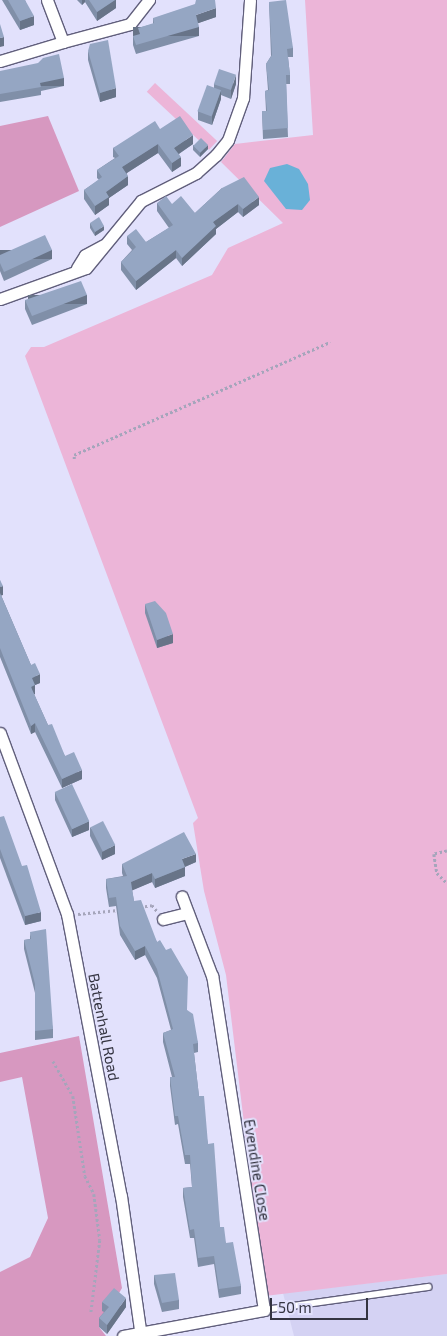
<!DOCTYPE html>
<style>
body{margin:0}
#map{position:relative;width:447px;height:1336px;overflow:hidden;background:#e2e1fc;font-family:"Exo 2",sans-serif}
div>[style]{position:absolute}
.built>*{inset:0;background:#d4d2f3}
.green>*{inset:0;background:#ecb5d8;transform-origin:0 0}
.forest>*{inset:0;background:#d798c0}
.water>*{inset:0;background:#69b1d8}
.path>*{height:2.5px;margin-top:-1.25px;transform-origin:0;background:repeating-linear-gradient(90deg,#a5a5bb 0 2.5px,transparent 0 5px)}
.roads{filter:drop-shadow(1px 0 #615f7c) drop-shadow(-1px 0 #615f7c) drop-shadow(0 1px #615f7c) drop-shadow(0 -1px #615f7c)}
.lane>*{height:5.5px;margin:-2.75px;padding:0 2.75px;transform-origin:2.75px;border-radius:2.75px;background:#fff}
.street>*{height:11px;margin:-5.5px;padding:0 5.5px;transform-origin:5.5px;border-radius:5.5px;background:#fff}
.wall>*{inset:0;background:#808fa8}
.shaded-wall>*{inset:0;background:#687488;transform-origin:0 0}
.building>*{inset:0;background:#95a6c3;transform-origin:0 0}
span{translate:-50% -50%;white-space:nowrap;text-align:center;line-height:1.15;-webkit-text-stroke:4px #e2e1fc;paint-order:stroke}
.street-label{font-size:15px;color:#343441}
.scale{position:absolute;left:270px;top:1298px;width:98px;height:22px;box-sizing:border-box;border:2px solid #343441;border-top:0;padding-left:6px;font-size:15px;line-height:18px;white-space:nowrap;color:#343441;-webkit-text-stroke:4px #e2e1fc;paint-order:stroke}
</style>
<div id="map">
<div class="built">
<i style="clip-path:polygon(447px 1274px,447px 1336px,294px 1336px,283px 1293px)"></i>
</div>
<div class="green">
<i style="clip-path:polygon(305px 0,447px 0,447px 1274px,265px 1296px,226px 975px,204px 891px,193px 823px,198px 818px,25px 356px,31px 347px,44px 347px,212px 275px,228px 248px,283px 223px,221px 162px,235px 144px,313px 135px)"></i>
<i style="left:155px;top:83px;width:85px;height:12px;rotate:43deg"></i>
</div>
<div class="forest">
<i style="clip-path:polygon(48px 116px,79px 191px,0 227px,0 126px)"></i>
<i style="clip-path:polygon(79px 1036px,122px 1288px,99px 1327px,106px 1336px,0 1336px,0 1272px,30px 1257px,48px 1218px,22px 1077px,0 1082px,0 1053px)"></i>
</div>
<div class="water">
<i style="clip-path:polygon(287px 164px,299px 169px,308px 184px,310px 200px,302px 210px,286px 209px,264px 181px,270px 168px)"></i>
</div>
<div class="path">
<i style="left:74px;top:459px;width:4px;rotate:-90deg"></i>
<i style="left:74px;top:455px;width:280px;rotate:-23.8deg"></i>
<i style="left:447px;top:851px;width:13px;rotate:167deg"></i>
<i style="left:434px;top:854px;width:19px;rotate:81deg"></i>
<i style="left:437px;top:873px;width:14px;rotate:45deg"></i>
<i style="left:140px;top:907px;width:12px;rotate:-9deg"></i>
<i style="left:152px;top:905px;width:8px;rotate:50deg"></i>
<i style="left:78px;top:914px;width:40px;rotate:-5.7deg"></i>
<i style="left:53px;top:1061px;width:40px;rotate:60.3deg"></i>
<i style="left:73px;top:1096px;width:81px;rotate:81.5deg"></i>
<i style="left:85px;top:1176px;width:20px;rotate:63deg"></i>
<i style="left:94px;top:1194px;width:46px;rotate:82.6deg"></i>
<i style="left:100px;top:1240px;width:74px;rotate:97deg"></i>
</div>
<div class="roads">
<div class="lane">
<i style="left:264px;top:1310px;width:166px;rotate:-8deg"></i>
</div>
<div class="street">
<i style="left:63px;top:42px;width:69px;rotate:-15deg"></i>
<i style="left:130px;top:24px;width:31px;rotate:-52deg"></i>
<i style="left:0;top:61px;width:66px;rotate:-16.8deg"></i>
<i style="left:63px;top:42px;width:45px;rotate:-110.9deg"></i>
<i style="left:77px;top:268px;width:15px;rotate:-58deg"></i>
<i style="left:85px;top:255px;width:21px;rotate:-28deg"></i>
<i style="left:0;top:299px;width:91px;rotate:-19.8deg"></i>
<i style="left:86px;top:268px;width:87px;rotate:-50.6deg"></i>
<i style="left:141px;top:201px;width:62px;rotate:-27deg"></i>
<i style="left:196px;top:173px;width:27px;rotate:-42deg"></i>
<i style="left:216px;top:155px;width:19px;rotate:-51deg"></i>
<i style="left:228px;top:140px;width:45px;rotate:-70.3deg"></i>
<i style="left:243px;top:98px;width:98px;rotate:-85.9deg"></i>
<i style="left:0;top:733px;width:193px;rotate:69.7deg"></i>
<i style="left:67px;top:914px;width:287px;rotate:79.2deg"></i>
<i style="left:121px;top:1196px;width:141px;rotate:81.9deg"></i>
<i style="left:163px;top:919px;width:25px;rotate:-14deg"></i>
<i style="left:123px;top:1336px;width:143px;rotate:-10.4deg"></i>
<i style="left:264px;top:1310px;width:338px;rotate:-98.8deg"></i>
<i style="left:212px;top:976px;width:85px;rotate:-110.8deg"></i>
</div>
</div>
<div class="wall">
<i style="clip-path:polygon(2px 0,25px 0,34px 25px,20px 30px)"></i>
<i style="clip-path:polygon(77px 0,116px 0,116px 8px,97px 21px,85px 2px,82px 5px)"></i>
<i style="clip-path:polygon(269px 2px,293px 48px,293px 57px,288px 57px,290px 75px,290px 84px,286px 84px,288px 137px,263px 139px,262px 111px,266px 111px,265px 91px,268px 90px,266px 64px,271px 56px)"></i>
<i style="clip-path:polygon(216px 17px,198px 23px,199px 36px,136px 54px,133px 45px,133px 36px,138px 35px,138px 28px,153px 24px,153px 18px)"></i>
<i style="clip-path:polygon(88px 51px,116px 97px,100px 102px,88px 60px)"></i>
<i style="clip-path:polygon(0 71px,64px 86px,41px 91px,41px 95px,0 102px)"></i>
<i style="clip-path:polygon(214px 84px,236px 84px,231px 99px,221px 95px,221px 99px,212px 125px,198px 120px,198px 111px,214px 88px)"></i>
<i style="clip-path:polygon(160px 129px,193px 144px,179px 154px,181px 166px,172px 172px,158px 153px,127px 173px,128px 185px,109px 198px,109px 205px,95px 215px,84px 199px,84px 190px,99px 180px,97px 178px,97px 170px,115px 158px,113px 157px,113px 148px)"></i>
<i style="clip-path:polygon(193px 145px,208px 149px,200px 157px,193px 150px)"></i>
<i style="clip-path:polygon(222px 188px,259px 205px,243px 217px,238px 212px,216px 229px,216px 234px,182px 266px,176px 258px,136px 290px,121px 270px,121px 262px,132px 250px,127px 244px,127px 236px,146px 242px,169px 228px,157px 211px,157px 203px,172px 204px,195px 213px)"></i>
<i style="clip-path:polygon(90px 223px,104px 230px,95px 236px,90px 228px)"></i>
<i style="clip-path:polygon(0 255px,52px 259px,4px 281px,0 271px)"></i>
<i style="clip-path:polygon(25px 300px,87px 304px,32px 325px,25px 309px)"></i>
<i style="clip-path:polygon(0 580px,3px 595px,1px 595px,31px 665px,40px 683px,35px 685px,35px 694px,34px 694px,48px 725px,65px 756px,82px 779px,62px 788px,35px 732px,31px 734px,0 657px)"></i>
<i style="clip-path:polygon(145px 604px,173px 643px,157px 648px,145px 613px)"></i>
<i style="clip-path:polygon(55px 792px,89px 830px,72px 837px,55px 800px)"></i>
<i style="clip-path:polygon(0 817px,41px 921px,25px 925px,0 858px)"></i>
<i style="clip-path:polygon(90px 827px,115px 854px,102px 860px,90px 836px)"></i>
<i style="clip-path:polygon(196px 862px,185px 867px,185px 876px,155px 888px,152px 882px,132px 890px,134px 901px,157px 942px,187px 1010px,198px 1043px,198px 1052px,194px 1053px,199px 1096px,208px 1144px,220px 1227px,241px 1286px,241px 1294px,219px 1298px,214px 1264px,198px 1267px,194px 1238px,190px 1238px,183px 1197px,183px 1188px,192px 1187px,190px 1164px,185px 1164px,178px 1124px,175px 1125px,170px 1086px,170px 1077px,172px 1077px,163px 1042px,163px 1033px,171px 1030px,157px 978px,145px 955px,135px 960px,120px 935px,116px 906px,109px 907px,106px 888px,106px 879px,123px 876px,122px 873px,122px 864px)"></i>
<i style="clip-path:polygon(30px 932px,53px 1029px,53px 1038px,35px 1040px,35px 993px,24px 949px,24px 940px,30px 939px)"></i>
<i style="clip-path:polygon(154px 1275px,179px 1300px,179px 1309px,162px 1312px,154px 1284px)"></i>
<i style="clip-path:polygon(102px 1302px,126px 1307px,107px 1334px,99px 1327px,99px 1318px,104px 1312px,102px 1311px)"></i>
</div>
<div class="shaded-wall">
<i style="clip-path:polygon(82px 0,85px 0,85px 2px,82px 5px)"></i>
<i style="clip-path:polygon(115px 0,116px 0,116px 8px,97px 21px,97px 12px)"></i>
<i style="clip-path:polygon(216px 8px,216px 17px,196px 24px,196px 15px)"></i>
<i style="clip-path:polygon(34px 16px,34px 25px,20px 30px,20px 21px)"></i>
<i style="left:199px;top:27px;width:9px;height:66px;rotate:90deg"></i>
<i style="clip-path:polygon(4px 37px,4px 46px,0 47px,0 38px)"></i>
<i style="clip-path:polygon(236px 75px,236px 84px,231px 99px,231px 90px)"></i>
<i style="left:64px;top:78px;width:8px;height:25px;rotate:90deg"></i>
<i style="clip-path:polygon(116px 88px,116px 97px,100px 102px,100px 93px)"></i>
<i style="clip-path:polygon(221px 90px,221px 99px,212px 125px,212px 116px)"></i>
<i style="clip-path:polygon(193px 135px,193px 144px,174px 157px,174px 148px)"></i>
<i style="clip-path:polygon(158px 144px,158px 153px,122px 176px,122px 167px)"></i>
<i style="clip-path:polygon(208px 145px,208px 149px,200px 157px,200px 152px)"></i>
<i style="clip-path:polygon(181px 157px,181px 166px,172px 172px,172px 163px)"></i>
<i style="clip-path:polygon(128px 176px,128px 185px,109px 198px,109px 205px,95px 215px,95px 206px,106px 192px)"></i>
<i style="clip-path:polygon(259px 197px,259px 205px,243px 217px,243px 209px)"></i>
<i style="clip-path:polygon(238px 204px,238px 212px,216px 229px,216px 234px,182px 266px,182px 258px,213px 222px)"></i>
<i style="clip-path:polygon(104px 226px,104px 230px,95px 236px,95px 232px)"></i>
<i style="left:52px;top:250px;width:9px;height:53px;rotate:90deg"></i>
<i style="clip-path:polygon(176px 250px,176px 258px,136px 290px,136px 281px)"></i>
<i style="left:87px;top:295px;width:9px;height:59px;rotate:90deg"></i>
<i style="clip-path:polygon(3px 586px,3px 595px,0 596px,0 587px)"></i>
<i style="clip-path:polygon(173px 634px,173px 643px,157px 648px,157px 640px)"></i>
<i style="clip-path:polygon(40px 674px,40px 683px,35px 685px,35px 694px,31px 696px,32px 678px)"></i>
<i style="clip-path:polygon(35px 723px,35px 732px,31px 734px,31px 726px)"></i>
<i style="clip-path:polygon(82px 770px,82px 779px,62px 788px,62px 779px)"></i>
<i style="clip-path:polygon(89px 821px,89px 830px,72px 837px,72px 829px)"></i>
<i style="clip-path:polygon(115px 845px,115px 854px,102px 860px,102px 852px)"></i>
<i style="clip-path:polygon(196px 854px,196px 862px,182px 868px,182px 859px)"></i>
<i style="clip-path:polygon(185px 867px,185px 876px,155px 888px,155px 879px)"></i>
<i style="clip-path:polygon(152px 873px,152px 882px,131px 891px,131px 882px)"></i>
<i style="clip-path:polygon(41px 912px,41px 921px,25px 925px,25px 916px)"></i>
<i style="clip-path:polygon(145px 946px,145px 955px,135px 960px,135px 951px)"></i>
<i style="clip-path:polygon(126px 1298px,126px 1307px,107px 1334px,107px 1325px)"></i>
</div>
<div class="building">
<i style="clip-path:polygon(8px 0,25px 0,34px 16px,20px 21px)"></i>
<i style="clip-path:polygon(89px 0,115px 0,97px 12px)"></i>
<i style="clip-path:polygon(196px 0,215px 0,216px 8px,196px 15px,199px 27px,136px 45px,133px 36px,140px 34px,138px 28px,154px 23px,153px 18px,195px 4px)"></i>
<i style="clip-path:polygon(286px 0,293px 48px,287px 49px,290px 75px,286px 75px,288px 128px,263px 130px,262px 111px,267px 111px,265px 91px,269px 90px,266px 64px,272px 55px,269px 2px)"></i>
<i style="clip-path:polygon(0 24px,4px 37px,0 38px)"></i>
<i style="clip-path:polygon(108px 40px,116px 88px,100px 93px,88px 51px,90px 44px)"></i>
<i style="clip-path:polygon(59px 54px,64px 78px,40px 83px,41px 87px,0 94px,0 71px,38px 63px,43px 58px)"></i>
<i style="left:219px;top:69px;width:18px;height:16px;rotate:19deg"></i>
<i style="left:207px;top:85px;width:15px;height:28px;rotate:20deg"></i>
<i style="clip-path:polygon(180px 116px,193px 135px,174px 148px,181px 157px,172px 163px,158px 144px,122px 167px,128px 176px,106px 192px,109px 197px,95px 206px,84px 190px,102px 177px,97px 170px,119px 156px,113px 148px,155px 121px,160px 129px)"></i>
<i style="left:201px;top:138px;width:10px;height:11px;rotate:45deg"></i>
<i style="clip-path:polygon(244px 177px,259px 197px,243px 209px,238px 204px,213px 222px,216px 226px,182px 258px,176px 250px,136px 281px,121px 262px,136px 247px,127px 236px,136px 229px,146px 242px,173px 225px,157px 203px,166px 196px,172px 204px,181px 196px,195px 213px,222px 188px)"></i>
<i style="clip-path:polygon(99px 217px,104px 226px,95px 232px,90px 223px)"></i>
<i style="clip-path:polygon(45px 235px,52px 250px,4px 272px,0 263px,0 255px)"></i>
<i style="clip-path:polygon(81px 281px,87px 295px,32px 316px,25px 300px)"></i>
<i style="clip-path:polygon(0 580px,3px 586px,0 587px)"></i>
<i style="clip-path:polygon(0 593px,31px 665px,35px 663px,40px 674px,32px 678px,35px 685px,31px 687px,48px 725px,52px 724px,65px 756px,74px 752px,82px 770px,62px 779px,35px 723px,31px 726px,0 648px)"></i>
<i style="clip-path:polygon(155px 601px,166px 613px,173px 634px,157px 640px,145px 604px)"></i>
<i style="left:72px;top:784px;width:41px;height:19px;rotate:65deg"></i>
<i style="clip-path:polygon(4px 816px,22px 866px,27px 865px,41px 912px,25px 916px,0 849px,0 817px)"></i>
<i style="left:103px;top:821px;width:27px;height:14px;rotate:63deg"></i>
<i style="clip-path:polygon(184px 832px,196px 854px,182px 859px,185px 867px,155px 879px,152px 873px,131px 882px,134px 901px,141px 900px,157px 942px,160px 940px,166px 950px,171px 948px,188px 977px,187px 1010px,193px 1014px,198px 1043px,193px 1044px,199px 1096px,204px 1096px,208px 1144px,214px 1143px,220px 1227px,224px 1227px,226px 1243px,233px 1242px,241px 1286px,219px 1289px,214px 1256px,198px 1258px,194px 1229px,190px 1230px,183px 1188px,192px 1187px,190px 1155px,185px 1155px,178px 1116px,175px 1116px,170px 1077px,175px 1077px,163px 1033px,173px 1029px,157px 969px,145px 946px,135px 951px,120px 926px,116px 897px,109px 898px,106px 879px,127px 876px,122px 864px)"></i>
<i style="clip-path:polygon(46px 929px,53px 1029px,35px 1031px,35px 984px,24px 940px,31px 939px,30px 932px)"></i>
<i style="clip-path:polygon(175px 1273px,179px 1300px,162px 1303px,154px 1275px)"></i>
<i style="clip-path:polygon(114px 1288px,126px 1298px,107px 1325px,99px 1318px,109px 1307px,102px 1302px)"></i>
</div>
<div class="street-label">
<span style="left:104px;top:1027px;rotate:79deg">Battenhall Road</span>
<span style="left:257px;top:1170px;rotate:81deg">Evendine Close</span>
</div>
<div class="scale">50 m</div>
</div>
